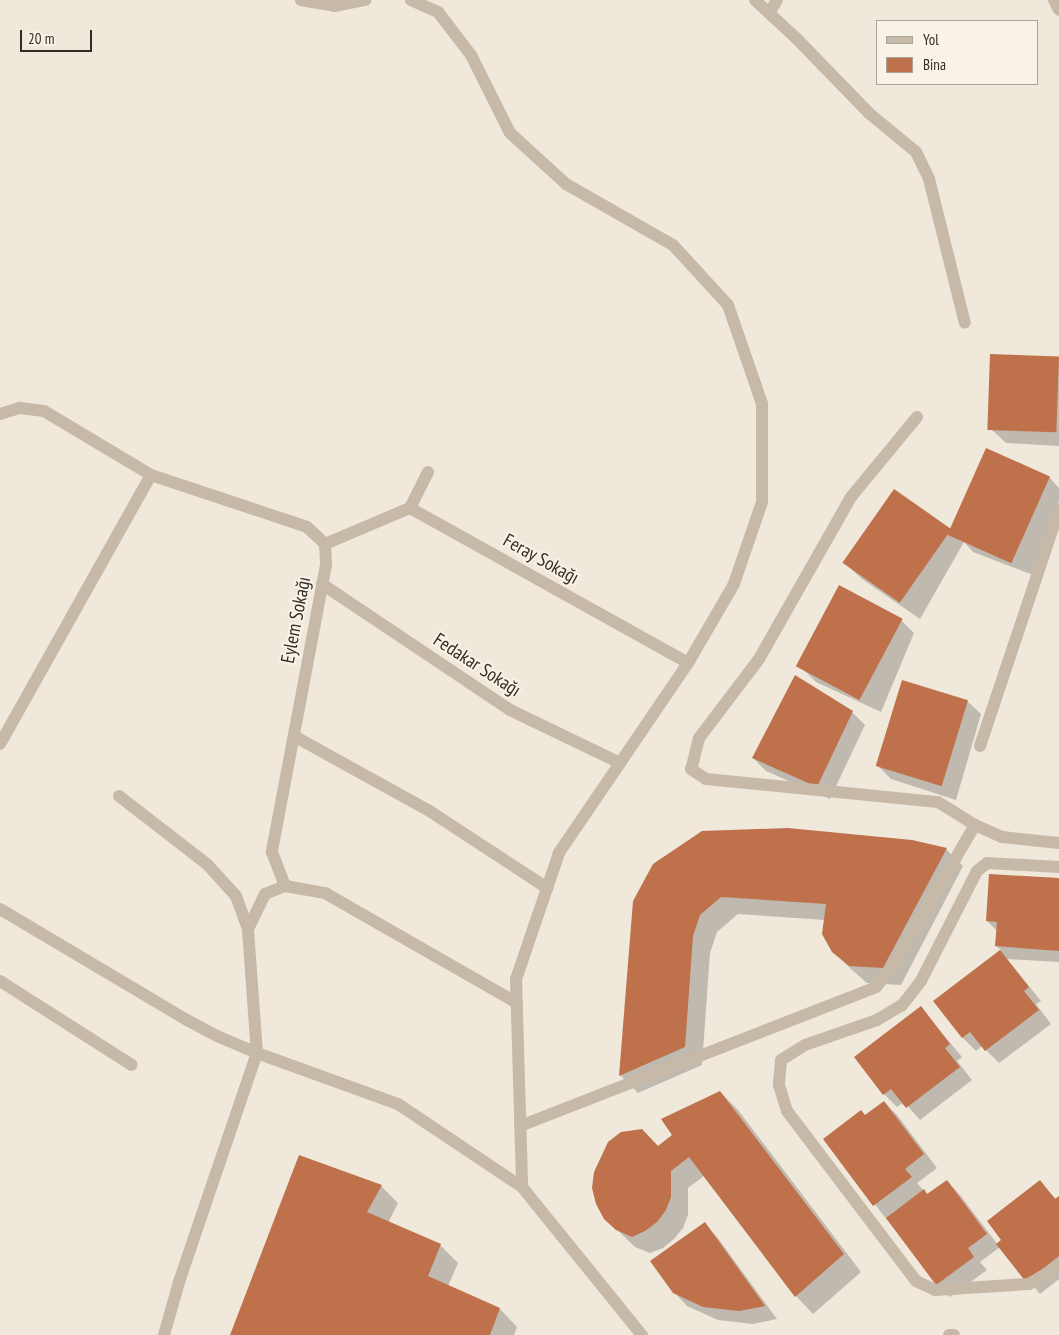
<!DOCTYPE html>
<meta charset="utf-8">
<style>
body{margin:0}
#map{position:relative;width:1059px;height:1335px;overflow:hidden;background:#f0e8db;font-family:"PT Sans Narrow",sans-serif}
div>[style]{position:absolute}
.shadow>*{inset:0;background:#0003}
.building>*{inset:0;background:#be714a;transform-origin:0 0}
.service>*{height:12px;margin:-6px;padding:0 6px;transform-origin:6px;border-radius:6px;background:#c7b9a8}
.minor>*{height:12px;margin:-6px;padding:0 6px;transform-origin:6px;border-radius:6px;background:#c7b9a8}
span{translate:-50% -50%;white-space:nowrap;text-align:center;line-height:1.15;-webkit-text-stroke:4px #f8f2e7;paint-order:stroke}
.street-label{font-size:19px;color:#342d27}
.legend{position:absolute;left:876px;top:20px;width:162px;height:65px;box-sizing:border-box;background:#f8f2e7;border:1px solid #aaa39a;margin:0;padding:6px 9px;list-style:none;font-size:15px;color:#342d27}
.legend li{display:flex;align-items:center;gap:10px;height:25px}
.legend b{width:25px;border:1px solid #aaa39a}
.scale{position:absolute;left:20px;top:30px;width:72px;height:22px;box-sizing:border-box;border:2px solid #342d27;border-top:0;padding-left:6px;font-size:15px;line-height:18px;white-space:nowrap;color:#342d27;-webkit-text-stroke:4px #f8f2e7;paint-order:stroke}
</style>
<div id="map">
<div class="shadow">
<i style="clip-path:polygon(1059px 357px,1059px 446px,1006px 443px,992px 430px)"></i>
<i style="clip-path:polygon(987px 450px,1049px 477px,1059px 488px,1059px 501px,1036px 576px,973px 552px,964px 542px,920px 619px,862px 579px,848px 566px,950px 530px,960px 539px)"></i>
<i style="clip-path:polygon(901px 620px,914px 633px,881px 712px,816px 682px,803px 669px)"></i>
<i style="clip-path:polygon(967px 701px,981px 714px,956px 800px,891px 779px,878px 766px)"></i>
<i style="clip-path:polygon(852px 712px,865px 725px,830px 799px,766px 771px,753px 758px)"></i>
<i style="clip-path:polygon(946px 849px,963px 866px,901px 985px,867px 983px,851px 969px,833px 951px,825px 920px,738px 914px,717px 932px,710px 953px,702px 1065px,638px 1093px,621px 1076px,635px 901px)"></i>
<i style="clip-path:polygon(1059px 880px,1059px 962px,1007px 959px,1041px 1001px,1036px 1004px,1051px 1024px,999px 1063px,982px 1046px,976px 1051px,963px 1038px,935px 1001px,1001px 950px,996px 946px,997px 931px,987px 921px)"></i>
<i style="clip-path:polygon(921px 1008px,962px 1057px,957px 1061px,972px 1080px,920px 1120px,904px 1102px,897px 1107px,884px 1094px)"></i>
<i style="clip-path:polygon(720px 1092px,738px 1110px,861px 1272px,813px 1314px,796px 1296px,704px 1176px,688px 1188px,688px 1215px,683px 1228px,674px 1239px,663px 1248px,650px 1253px,635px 1247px,605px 1218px,659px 1147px)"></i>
<i style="clip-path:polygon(884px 1102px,897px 1115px,937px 1168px,917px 1183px,923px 1190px,928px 1195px,947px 1181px,960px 1195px,998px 1245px,1003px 1241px,1040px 1182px,1056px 1199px,1059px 1198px,1059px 1279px,1040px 1294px,1000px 1247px,980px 1262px,987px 1270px,950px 1297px,937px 1284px,824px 1139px,865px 1116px)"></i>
<i style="clip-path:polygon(381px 1186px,398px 1203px,388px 1223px,440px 1245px,458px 1263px,448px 1286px,500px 1309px,517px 1327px,514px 1335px,232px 1335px)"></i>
<i style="clip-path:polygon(704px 1224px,717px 1237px,777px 1319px,753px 1324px,718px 1320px,687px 1306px,674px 1292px)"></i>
</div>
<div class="building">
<i style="left:990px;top:354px;width:69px;height:76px;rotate:2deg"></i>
<i style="left:986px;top:448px;width:70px;height:95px;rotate:24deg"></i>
<i style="left:894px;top:489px;width:70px;height:90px;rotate:35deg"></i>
<i style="left:839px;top:585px;width:72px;height:92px;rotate:28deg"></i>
<i style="clip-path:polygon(795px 675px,853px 711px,817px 787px,752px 758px)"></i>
<i style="left:902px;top:680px;width:69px;height:90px;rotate:17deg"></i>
<i style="clip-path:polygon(788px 828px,912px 840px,947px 848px,883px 968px,849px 966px,832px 952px,822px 934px,826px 904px,721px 897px,700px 915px,693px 936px,685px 1047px,619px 1076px,633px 901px,653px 864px,702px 831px)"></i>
<i style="clip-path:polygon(989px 874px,1059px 878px,1059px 951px,995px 946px,997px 922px,986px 921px)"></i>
<i style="clip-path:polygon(1000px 950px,1029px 987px,1024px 991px,1039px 1010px,985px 1051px,970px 1032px,962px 1038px,933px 1001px)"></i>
<i style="clip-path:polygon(921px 1006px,950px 1044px,945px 1048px,960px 1067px,906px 1108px,891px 1089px,883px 1095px,854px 1057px)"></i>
<i style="clip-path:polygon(720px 1091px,844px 1254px,795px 1297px,689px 1157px,671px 1171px,671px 1197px,666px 1210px,657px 1222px,645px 1231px,632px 1237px,616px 1230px,604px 1219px,596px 1204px,592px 1188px,594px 1172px,608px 1142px,621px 1132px,642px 1129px,658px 1146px,672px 1135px,661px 1119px)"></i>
<i style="clip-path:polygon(884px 1101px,924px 1154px,905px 1169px,912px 1177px,873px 1206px,823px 1139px,861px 1110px,865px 1115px)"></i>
<i style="clip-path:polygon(299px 1155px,382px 1185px,367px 1212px,441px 1244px,428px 1276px,500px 1308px,490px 1335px,230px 1335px)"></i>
<i style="clip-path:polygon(947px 1180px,987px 1234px,968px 1248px,974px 1257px,936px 1285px,886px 1218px,924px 1189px,927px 1194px)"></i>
<i style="clip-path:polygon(1040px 1180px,1055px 1199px,1059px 1196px,1059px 1256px,1026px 1282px,996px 1244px,1001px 1240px,987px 1221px)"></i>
<i style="clip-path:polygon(705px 1222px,765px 1306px,739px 1311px,703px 1307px,673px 1293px,650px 1261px)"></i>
</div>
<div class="service">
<i style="left:0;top:414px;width:21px;rotate:-17deg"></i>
<i style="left:20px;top:408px;width:24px;rotate:7deg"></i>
<i style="left:44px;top:411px;width:125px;rotate:30.9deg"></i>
<i style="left:0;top:981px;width:156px;rotate:32.5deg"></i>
<i style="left:949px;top:1335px;width:5px"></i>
</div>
<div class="minor">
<i style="left:301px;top:0;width:34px;rotate:10deg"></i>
<i style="left:334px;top:6px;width:32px;rotate:-11deg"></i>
<i style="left:411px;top:0;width:30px;rotate:24deg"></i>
<i style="left:438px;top:12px;width:54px;rotate:52.5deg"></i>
<i style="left:471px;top:55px;width:87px;rotate:63.4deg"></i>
<i style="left:510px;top:133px;width:76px;rotate:42.3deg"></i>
<i style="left:566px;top:184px;width:123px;rotate:29.7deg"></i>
<i style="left:673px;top:245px;width:81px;rotate:47.5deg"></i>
<i style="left:728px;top:305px;width:105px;rotate:71deg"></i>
<i style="left:762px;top:404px;width:98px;rotate:90deg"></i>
<i style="left:762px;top:502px;width:87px;rotate:108.9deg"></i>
<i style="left:734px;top:584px;width:91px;rotate:120.2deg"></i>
<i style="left:688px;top:663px;width:230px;rotate:124.2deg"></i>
<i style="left:559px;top:853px;width:133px;rotate:108.8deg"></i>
<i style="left:516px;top:979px;width:208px;rotate:88.3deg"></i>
<i style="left:522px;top:1187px;width:191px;rotate:51deg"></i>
<i style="left:755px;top:0;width:56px;rotate:42.8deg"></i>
<i style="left:796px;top:38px;width:106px;rotate:45.8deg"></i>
<i style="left:870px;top:114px;width:60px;rotate:39.6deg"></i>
<i style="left:916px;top:152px;width:30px;rotate:64deg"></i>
<i style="left:929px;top:179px;width:148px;rotate:76deg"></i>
<i style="left:1054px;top:0;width:11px;rotate:63deg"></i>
<i style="left:770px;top:12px;width:14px;rotate:-60deg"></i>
<i style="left:917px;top:417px;width:104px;rotate:129.5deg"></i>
<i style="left:851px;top:497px;width:186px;rotate:119.6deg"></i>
<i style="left:759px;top:659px;width:99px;rotate:127.2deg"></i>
<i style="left:699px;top:738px;width:32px;rotate:104deg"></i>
<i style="left:691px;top:769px;width:18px;rotate:34deg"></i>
<i style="left:706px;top:779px;width:233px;rotate:5.7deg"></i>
<i style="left:938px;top:802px;width:44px;rotate:31.9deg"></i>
<i style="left:975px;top:825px;width:30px;rotate:24deg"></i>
<i style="left:1002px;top:837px;width:57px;rotate:6deg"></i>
<i style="left:428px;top:472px;width:40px;rotate:116.6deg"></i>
<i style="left:410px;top:508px;width:318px;rotate:29.1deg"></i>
<i style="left:325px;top:544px;width:92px;rotate:-23deg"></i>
<i style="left:322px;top:584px;width:226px;rotate:33.8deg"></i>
<i style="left:510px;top:710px;width:122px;rotate:25.7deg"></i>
<i style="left:294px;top:736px;width:157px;rotate:29deg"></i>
<i style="left:431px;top:812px;width:139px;rotate:33.2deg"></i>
<i style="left:0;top:744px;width:308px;rotate:-60.7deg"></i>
<i style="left:151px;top:475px;width:164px;rotate:18.4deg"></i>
<i style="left:307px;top:527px;width:25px;rotate:43deg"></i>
<i style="left:325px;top:544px;width:21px;rotate:87deg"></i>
<i style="left:326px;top:565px;width:292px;rotate:100.7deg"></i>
<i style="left:272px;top:852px;width:36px;rotate:69deg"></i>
<i style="left:980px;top:746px;width:249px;rotate:-71.5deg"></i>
<i style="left:119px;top:796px;width:111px;rotate:37.7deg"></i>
<i style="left:207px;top:864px;width:43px;rotate:47.8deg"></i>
<i style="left:236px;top:896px;width:35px;rotate:70deg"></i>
<i style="left:1059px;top:867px;width:72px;rotate:-176.8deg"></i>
<i style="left:987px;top:863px;width:13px;rotate:141deg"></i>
<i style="left:977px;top:871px;width:123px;rotate:117deg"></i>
<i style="left:921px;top:981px;width:31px;rotate:128deg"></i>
<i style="left:902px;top:1005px;width:29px;rotate:149deg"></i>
<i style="left:877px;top:1020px;width:76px;rotate:160.9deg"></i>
<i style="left:805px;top:1045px;width:28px;rotate:148deg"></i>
<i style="left:781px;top:1060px;width:25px;rotate:95deg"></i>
<i style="left:779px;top:1085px;width:27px;rotate:73deg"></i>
<i style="left:787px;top:1111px;width:213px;rotate:52.8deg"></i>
<i style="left:916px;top:1281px;width:21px;rotate:25deg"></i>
<i style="left:935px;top:1290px;width:94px;rotate:-3.7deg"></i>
<i style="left:1029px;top:1284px;width:35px;rotate:-31deg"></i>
<i style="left:0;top:909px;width:217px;rotate:30.7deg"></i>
<i style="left:187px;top:1020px;width:34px;rotate:28deg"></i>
<i style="left:217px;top:1036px;width:43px;rotate:23deg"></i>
<i style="left:257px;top:1053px;width:150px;rotate:19.9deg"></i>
<i style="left:398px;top:1104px;width:149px;rotate:33.8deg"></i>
<i style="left:520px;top:1126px;width:382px;rotate:-21.3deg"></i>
<i style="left:876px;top:987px;width:25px;rotate:-50deg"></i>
<i style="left:892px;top:968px;width:165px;rotate:-59.9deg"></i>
<i style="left:164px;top:1335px;width:58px;rotate:-74.1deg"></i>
<i style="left:180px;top:1279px;width:239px;rotate:-71.2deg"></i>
<i style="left:257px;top:1053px;width:124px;rotate:-94.2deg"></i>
<i style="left:248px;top:929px;width:39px;rotate:-64deg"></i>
<i style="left:265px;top:894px;width:22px;rotate:-22deg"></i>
<i style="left:285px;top:886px;width:41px;rotate:9.9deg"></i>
<i style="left:325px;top:893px;width:221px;rotate:29.8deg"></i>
</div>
<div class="street-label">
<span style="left:541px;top:559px;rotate:29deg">Feray Sokağı</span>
<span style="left:296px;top:620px;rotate:-79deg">Eylem Sokağı</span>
<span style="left:477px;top:665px;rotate:33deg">Fedakar Sokağı</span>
</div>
<ul class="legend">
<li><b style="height:6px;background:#c7b9a8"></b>Yol</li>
<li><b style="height:14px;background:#be714a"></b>Bina</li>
</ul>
<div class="scale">20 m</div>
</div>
